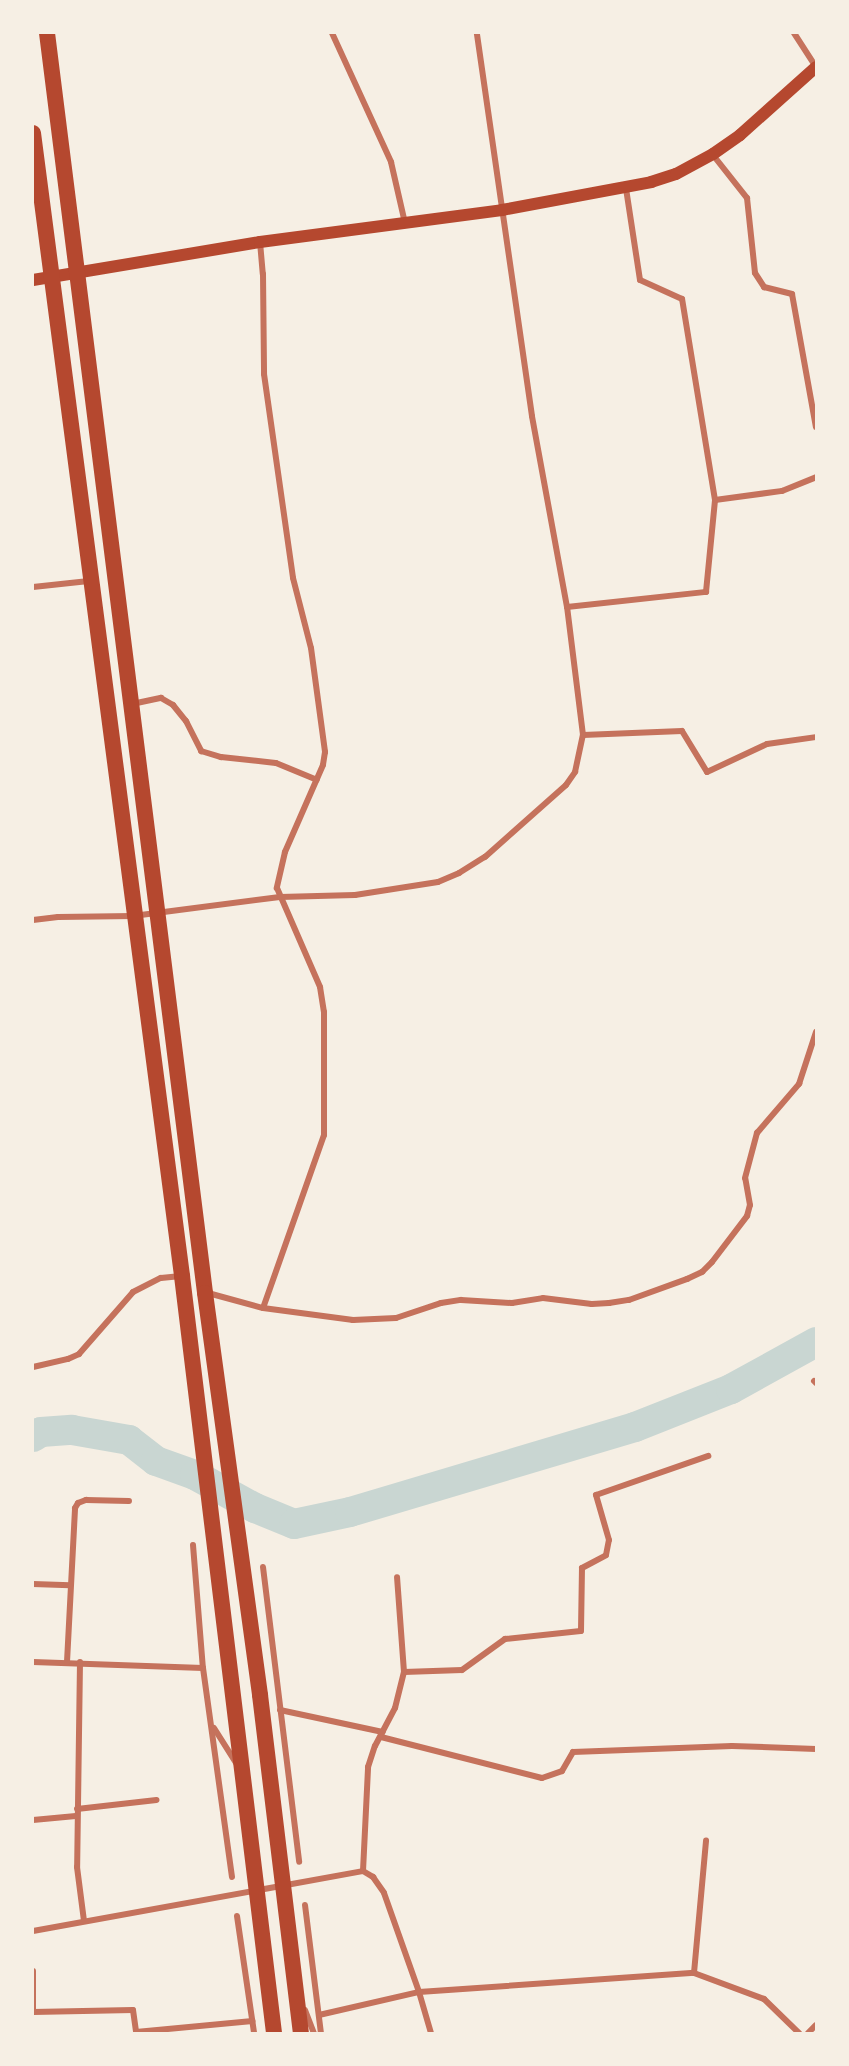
<!DOCTYPE html>
<style>
body{margin:0}
#map{position:relative;width:849px;height:2066px;overflow:hidden;background:#f6efe4;font-family:Raleway,sans-serif}
div>[style]{position:absolute}
.river>*{height:30px;margin:-15px;padding:0 15px;transform-origin:15px;border-radius:15px;background:#c9d6d2}
.minor>*{height:6px;margin:-3px;padding:0 3px;transform-origin:3px;border-radius:3px;background:#c5725c}
.secondary>*{height:12px;margin:-6px;padding:0 6px;transform-origin:6px;border-radius:6px;background:#b5482f}
.trunk>*{height:16px;margin:-8px;padding:0 8px;transform-origin:8px;border-radius:8px;background:#b5482f}
span{translate:-50% -50%;white-space:nowrap;text-align:center;line-height:1.15;-webkit-text-stroke:4.5px #f6efe4;paint-order:stroke}
.frame{position:absolute;inset:0;border:34px solid #f6efe4;pointer-events:none}
</style>
<div id="map">
<div class="river">
<i style="left:33px;top:1437px;width:9px;rotate:-32deg"></i>
<i style="left:41px;top:1432px;width:31px;rotate:-4deg"></i>
<i style="left:72px;top:1430px;width:58px;rotate:10deg"></i>
<i style="left:129px;top:1440px;width:34px;rotate:38deg"></i>
<i style="left:156px;top:1461px;width:41px;rotate:19.7deg"></i>
<i style="left:195px;top:1475px;width:68px;rotate:28.8deg"></i>
<i style="left:255px;top:1508px;width:42px;rotate:22.3deg"></i>
<i style="left:294px;top:1524px;width:57px;rotate:-12.1deg"></i>
<i style="left:350px;top:1512px;width:297px;rotate:-16.6deg"></i>
<i style="left:635px;top:1427px;width:103px;rotate:-21.6deg"></i>
<i style="left:731px;top:1389px;width:97px;rotate:-28.9deg"></i>
</div>
<div class="minor">
<i style="left:332px;top:33px;width:142px;rotate:65.4deg"></i>
<i style="left:391px;top:162px;width:63px;rotate:77.1deg"></i>
<i style="left:794px;top:33px;width:40px;rotate:57.1deg"></i>
<i style="left:713px;top:155px;width:55px;rotate:51.7deg"></i>
<i style="left:747px;top:198px;width:75px;rotate:83.9deg"></i>
<i style="left:755px;top:273px;width:17px;rotate:57deg"></i>
<i style="left:764px;top:287px;width:29px;rotate:14deg"></i>
<i style="left:792px;top:294px;width:135px;rotate:79.8deg"></i>
<i style="left:260px;top:242px;width:32px;rotate:85deg"></i>
<i style="left:263px;top:274px;width:100px;rotate:89.4deg"></i>
<i style="left:264px;top:374px;width:206px;rotate:81.9deg"></i>
<i style="left:293px;top:578px;width:72px;rotate:75.6deg"></i>
<i style="left:311px;top:648px;width:105px;rotate:82.3deg"></i>
<i style="left:325px;top:752px;width:13px;rotate:99deg"></i>
<i style="left:323px;top:765px;width:95px;rotate:113.6deg"></i>
<i style="left:285px;top:852px;width:37px;rotate:103deg"></i>
<i style="left:277px;top:888px;width:108px;rotate:66.5deg"></i>
<i style="left:320px;top:987px;width:25px;rotate:81deg"></i>
<i style="left:324px;top:1012px;width:123px;rotate:90deg"></i>
<i style="left:324px;top:1135px;width:183px;rotate:109.4deg"></i>
<i style="left:715px;top:500px;width:68px;rotate:-7.7deg"></i>
<i style="left:782px;top:491px;width:37px;rotate:-22deg"></i>
<i style="left:33px;top:587px;width:56px;rotate:-6.1deg"></i>
<i style="left:567px;top:607px;width:140px;rotate:-6.2deg"></i>
<i style="left:706px;top:592px;width:92px;rotate:-84.4deg"></i>
<i style="left:715px;top:500px;width:204px;rotate:-99.3deg"></i>
<i style="left:682px;top:299px;width:46px;rotate:-155.7deg"></i>
<i style="left:640px;top:280px;width:93px;rotate:-98.7deg"></i>
<i style="left:132px;top:704px;width:30px;rotate:-12deg"></i>
<i style="left:161px;top:698px;width:14px;rotate:30deg"></i>
<i style="left:173px;top:705px;width:21px;rotate:51deg"></i>
<i style="left:186px;top:721px;width:34px;rotate:63deg"></i>
<i style="left:201px;top:751px;width:21px;rotate:17deg"></i>
<i style="left:221px;top:757px;width:55px;rotate:6.2deg"></i>
<i style="left:276px;top:763px;width:44px;rotate:22.5deg"></i>
<i style="left:583px;top:735px;width:99px;rotate:-2.3deg"></i>
<i style="left:682px;top:731px;width:48px;rotate:58.6deg"></i>
<i style="left:707px;top:772px;width:66px;rotate:-25deg"></i>
<i style="left:767px;top:744px;width:49px;rotate:-8.1deg"></i>
<i style="left:33px;top:920px;width:25px;rotate:-7deg"></i>
<i style="left:58px;top:917px;width:75px;rotate:-0.8deg"></i>
<i style="left:133px;top:916px;width:148px;rotate:-7.4deg"></i>
<i style="left:280px;top:897px;width:75px;rotate:-1.5deg"></i>
<i style="left:355px;top:895px;width:84px;rotate:-8.9deg"></i>
<i style="left:438px;top:882px;width:23px;rotate:-23deg"></i>
<i style="left:459px;top:873px;width:31px;rotate:-32deg"></i>
<i style="left:485px;top:857px;width:108px;rotate:-41.6deg"></i>
<i style="left:566px;top:785px;width:16px;rotate:-55deg"></i>
<i style="left:575px;top:772px;width:38px;rotate:-78deg"></i>
<i style="left:583px;top:735px;width:129px;rotate:-97.1deg"></i>
<i style="left:567px;top:607px;width:194px;rotate:-100.4deg"></i>
<i style="left:532px;top:416px;width:387px;rotate:-98.2deg"></i>
<i style="left:208px;top:1293px;width:57px;rotate:15.3deg"></i>
<i style="left:263px;top:1308px;width:91px;rotate:7.6deg"></i>
<i style="left:353px;top:1320px;width:43px;rotate:-2.7deg"></i>
<i style="left:396px;top:1318px;width:47px;rotate:-18.4deg"></i>
<i style="left:441px;top:1303px;width:20px;rotate:-9deg"></i>
<i style="left:461px;top:1300px;width:51px;rotate:3.4deg"></i>
<i style="left:512px;top:1303px;width:31px;rotate:-9deg"></i>
<i style="left:543px;top:1298px;width:49px;rotate:7deg"></i>
<i style="left:592px;top:1304px;width:17px;rotate:-3deg"></i>
<i style="left:609px;top:1303px;width:20px;rotate:-9deg"></i>
<i style="left:629px;top:1300px;width:62px;rotate:-19.9deg"></i>
<i style="left:687px;top:1279px;width:17px;rotate:-25deg"></i>
<i style="left:702px;top:1272px;width:14px;rotate:-45deg"></i>
<i style="left:712px;top:1262px;width:58px;rotate:-52.7deg"></i>
<i style="left:747px;top:1216px;width:11px;rotate:-75deg"></i>
<i style="left:750px;top:1205px;width:27px;rotate:-100deg"></i>
<i style="left:745px;top:1178px;width:47px;rotate:-75.1deg"></i>
<i style="left:757px;top:1133px;width:65px;rotate:-49.4deg"></i>
<i style="left:799px;top:1084px;width:55px;rotate:-71.9deg"></i>
<i style="left:33px;top:1367px;width:36px;rotate:-13deg"></i>
<i style="left:68px;top:1359px;width:12px;rotate:-24deg"></i>
<i style="left:79px;top:1354px;width:82px;rotate:-48.9deg"></i>
<i style="left:133px;top:1292px;width:31px;rotate:-27deg"></i>
<i style="left:161px;top:1278px;width:20px;rotate:-6deg"></i>
<i style="left:814px;top:1381px;width:3px;rotate:45deg"></i>
<i style="left:193px;top:1545px;width:123px;rotate:85.4deg"></i>
<i style="left:203px;top:1668px;width:211px;rotate:82.1deg"></i>
<i style="left:263px;top:1567px;width:297px;rotate:83deg"></i>
<i style="left:33px;top:1584px;width:37px;rotate:2deg"></i>
<i style="left:33px;top:1662px;width:170px;rotate:2deg"></i>
<i style="left:67px;top:1662px;width:154px;rotate:-87deg"></i>
<i style="left:75px;top:1508px;width:6px;rotate:-59deg"></i>
<i style="left:78px;top:1503px;width:9px;rotate:-21deg"></i>
<i style="left:86px;top:1500px;width:43px;rotate:1.3deg"></i>
<i style="left:80px;top:1662px;width:205px;rotate:90.8deg"></i>
<i style="left:77px;top:1867px;width:54px;rotate:82.6deg"></i>
<i style="left:404px;top:1672px;width:58px;rotate:-2deg"></i>
<i style="left:462px;top:1670px;width:53px;rotate:-35.8deg"></i>
<i style="left:505px;top:1639px;width:76px;rotate:-6deg"></i>
<i style="left:581px;top:1631px;width:63px;rotate:-89.1deg"></i>
<i style="left:582px;top:1568px;width:27px;rotate:-28deg"></i>
<i style="left:606px;top:1555px;width:15px;rotate:-79deg"></i>
<i style="left:609px;top:1540px;width:47px;rotate:-106.1deg"></i>
<i style="left:596px;top:1495px;width:119px;rotate:-19.2deg"></i>
<i style="left:280px;top:1710px;width:105px;rotate:12.1deg"></i>
<i style="left:214px;top:1728px;width:41px;rotate:57.8deg"></i>
<i style="left:381px;top:1737px;width:166px;rotate:14.3deg"></i>
<i style="left:542px;top:1778px;width:21px;rotate:-19deg"></i>
<i style="left:562px;top:1771px;width:22px;rotate:-60deg"></i>
<i style="left:573px;top:1752px;width:159px;rotate:-2.2deg"></i>
<i style="left:732px;top:1746px;width:84px;rotate:2deg"></i>
<i style="left:77px;top:1809px;width:80px;rotate:-6.5deg"></i>
<i style="left:33px;top:1820px;width:43px;rotate:-5.3deg"></i>
<i style="left:363px;top:1871px;width:104px;rotate:-87.2deg"></i>
<i style="left:368px;top:1767px;width:22px;rotate:-72deg"></i>
<i style="left:375px;top:1746px;width:43px;rotate:-62.2deg"></i>
<i style="left:395px;top:1708px;width:37px;rotate:-76deg"></i>
<i style="left:404px;top:1672px;width:95px;rotate:-94.2deg"></i>
<i style="left:305px;top:1905px;width:129px;rotate:82.9deg"></i>
<i style="left:237px;top:1916px;width:118px;rotate:81.7deg"></i>
<i style="left:33px;top:1931px;width:335px;rotate:-10.3deg"></i>
<i style="left:363px;top:1871px;width:12px;rotate:31deg"></i>
<i style="left:373px;top:1877px;width:19px;rotate:55deg"></i>
<i style="left:384px;top:1893px;width:105px;rotate:70.5deg"></i>
<i style="left:419px;top:1992px;width:43px;rotate:73.7deg"></i>
<i style="left:33px;top:1971px;width:41px;rotate:90deg"></i>
<i style="left:694px;top:1973px;width:133px;rotate:-84.8deg"></i>
<i style="left:305px;top:2010px;width:25px;rotate:69deg"></i>
<i style="left:33px;top:2012px;width:100px;rotate:-1.1deg"></i>
<i style="left:133px;top:2010px;width:22px;rotate:82deg"></i>
<i style="left:136px;top:2032px;width:117px;rotate:-5.4deg"></i>
<i style="left:319px;top:2015px;width:103px;rotate:-13deg"></i>
<i style="left:419px;top:1992px;width:276px;rotate:-4deg"></i>
<i style="left:694px;top:1973px;width:75px;rotate:20.4deg"></i>
<i style="left:764px;top:1999px;width:49px;rotate:44.2deg"></i>
<i style="left:808px;top:2033px;width:11px;rotate:-45deg"></i>
</div>
<div class="secondary">
<i style="left:33px;top:280px;width:230px;rotate:-9.5deg"></i>
<i style="left:260px;top:242px;width:244px;rotate:-7.5deg"></i>
<i style="left:502px;top:210px;width:152px;rotate:-10.6deg"></i>
<i style="left:651px;top:182px;width:26px;rotate:-18deg"></i>
<i style="left:676px;top:174px;width:42px;rotate:-28.4deg"></i>
<i style="left:713px;top:154px;width:33px;rotate:-35deg"></i>
<i style="left:740px;top:135px;width:102px;rotate:-41.8deg"></i>
</div>
<div class="trunk">
<i style="left:47px;top:33px;width:1270px;rotate:82.85deg"></i>
<i style="left:205px;top:1293px;width:406px;rotate:82.2deg"></i>
<i style="left:260px;top:1695px;width:340px;rotate:83.1deg"></i>
<i style="left:33px;top:133px;width:1153px;rotate:82.57deg"></i>
<i style="left:182px;top:1276px;width:763px;rotate:83.07deg"></i>
</div>
<div class="frame"></div>
</div>
